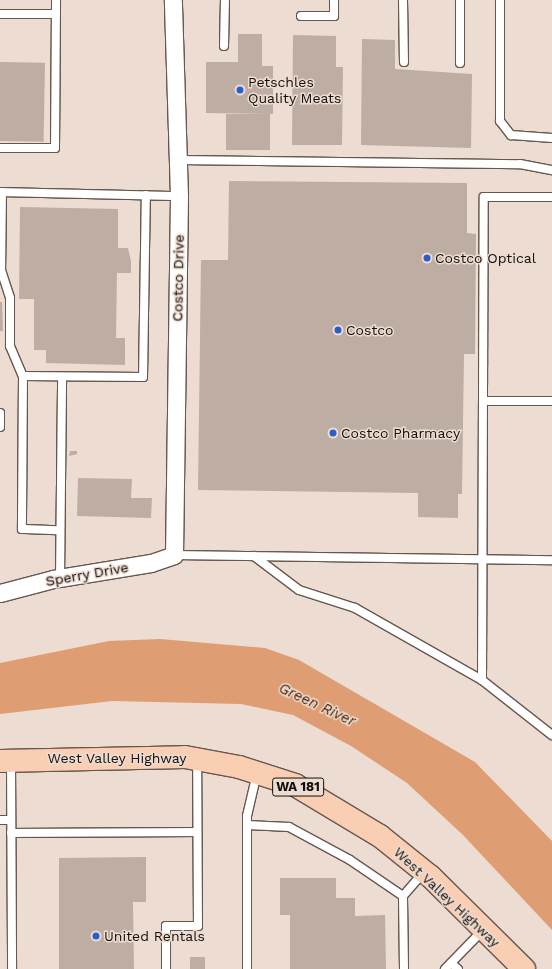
<!DOCTYPE html>
<style>
body{margin:0}
#map{position:relative;width:552px;height:969px;overflow:hidden;background:#eddcd1;font-family:"Work Sans",sans-serif}
div>[style]{position:absolute}
.water>*{inset:0;background:#de9d73}
.building>*{inset:0;background:#beada2;transform-origin:0 0}
.roads{filter:drop-shadow(1px 0 #66574e) drop-shadow(-1px 0 #66574e) drop-shadow(0 1px #66574e) drop-shadow(0 -1px #66574e)}
.service>*{height:8px;margin:-4px;padding:0 4px;transform-origin:4px;border-radius:4px;background:#fff}
.minor>*{height:17px;margin:-8.5px;padding:0 8.5px;transform-origin:8.5px;border-radius:8.5px;background:#fff}
.primary>*{height:22px;margin:-11px;padding:0 11px;transform-origin:11px;border-radius:11px;background:#faceb3}
.dots>*{width:11px;height:11px;translate:-50% -50%;box-sizing:border-box;border:2px solid #eddcd1;border-radius:50%}
span{translate:-50% -50%;white-space:nowrap;text-align:center;line-height:1.15;-webkit-text-stroke:3px #eddcd1;paint-order:stroke}
.shield-label span{padding:1px 3px;background:#eddcd1;border:1px solid;border-radius:3px;-webkit-text-stroke-width:0}
.shield-label{font-size:13px;color:#140e0b;font-weight:700}
.poi-label{font-size:14px;color:#140e0b}
.left{translate:0 -50%;text-align:left}
.street-label{font-size:14px;color:#140e0b}
.water-label{font-size:15px;color:#471e00;font-style:italic}
</style>
<div id="map">
<div class="water">
<i style="clip-path:polygon(160px 639px,265px 648px,299px 660px,475px 762px,552px 841px,552px 930px,463px 835px,407px 783px,351px 746px,293px 715px,241px 704px,112px 701px,0 714px,0 663px,109px 641px)"></i>
</div>
<div class="building">
<i style="clip-path:polygon(238px 34px,262px 34px,262px 66px,273px 66px,273px 114px,206px 113px,206px 62px,238px 62px)"></i>
<i style="clip-path:polygon(293px 35px,336px 36px,336px 67px,343px 67px,342px 145px,292px 145px)"></i>
<i style="clip-path:polygon(362px 39px,395px 40px,395px 69px,472px 74px,471px 148px,361px 145px)"></i>
<i style="left:0;top:62px;width:45px;height:79px;rotate:1deg"></i>
<i style="left:226px;top:114px;width:44px;height:36px"></i>
<i style="clip-path:polygon(229px 181px,467px 183px,467px 233px,476px 234px,475px 354px,464px 354px,462px 494px,458px 494px,458px 518px,418px 517px,418px 493px,198px 490px,201px 260px,228px 260px)"></i>
<i style="clip-path:polygon(20px 207px,118px 209px,118px 248px,128px 248px,131px 261px,131px 273px,117px 273px,116px 338px,125px 338px,125px 365px,46px 363px,46px 350px,34px 350px,34px 299px,19px 299px)"></i>
<i style="clip-path:polygon(0 302px,2px 302px,3px 331px,0 331px)"></i>
<i style="clip-path:polygon(70px 451px,77px 451px,77px 454px,69px 456px)"></i>
<i style="clip-path:polygon(78px 478px,132px 479px,131px 498px,152px 498px,151px 518px,77px 516px)"></i>
<i style="clip-path:polygon(146px 857px,146px 902px,133px 902px,134px 969px,59px 969px,59px 858px)"></i>
<i style="clip-path:polygon(280px 878px,336px 878px,336px 898px,355px 898px,355px 916px,385px 915px,386px 969px,290px 969px,290px 915px,280px 915px)"></i>
<i style="left:190px;top:957px;width:15px;height:12px"></i>
</div>
<div class="roads">
<div class="service">
<i style="left:403px;top:0;width:62px;rotate:89.1deg"></i>
<i style="left:460px;top:0;width:63px;rotate:90deg"></i>
<i style="left:500px;top:0;width:121px;rotate:90deg"></i>
<i style="left:500px;top:121px;width:18px;rotate:52deg"></i>
<i style="left:511px;top:135px;width:41px;rotate:4.2deg"></i>
<i style="left:0;top:14px;width:56px"></i>
<i style="left:301px;top:16px;width:33px"></i>
<i style="left:334px;top:16px;width:16px;rotate:-90deg"></i>
<i style="left:224px;top:46px;width:46px;rotate:-88.8deg"></i>
<i style="left:0;top:148px;width:55px"></i>
<i style="left:55px;top:148px;width:148px;rotate:-89.6deg"></i>
<i style="left:179px;top:160px;width:341px;rotate:0.7deg"></i>
<i style="left:520px;top:164px;width:33px;rotate:11deg"></i>
<i style="left:0;top:192px;width:179px;rotate:1.3deg"></i>
<i style="left:2px;top:192px;width:78px;rotate:90.7deg"></i>
<i style="left:1px;top:270px;width:29px;rotate:72deg"></i>
<i style="left:10px;top:298px;width:48px;rotate:90deg"></i>
<i style="left:10px;top:346px;width:33px;rotate:67deg"></i>
<i style="left:23px;top:376px;width:153px;rotate:90.4deg"></i>
<i style="left:22px;top:529px;width:38px;rotate:2deg"></i>
<i style="left:23px;top:376px;width:120px;rotate:0.5deg"></i>
<i style="left:143px;top:377px;width:182px;rotate:-89.1deg"></i>
<i style="left:483px;top:401px;width:69px"></i>
<i style="left:0;top:413px;width:14px;rotate:90deg"></i>
<i style="left:174px;top:555px;width:378px;rotate:0.8deg"></i>
<i style="left:254px;top:556px;width:56px;rotate:37.1deg"></i>
<i style="left:299px;top:590px;width:59px;rotate:17.8deg"></i>
<i style="left:355px;top:608px;width:146px;rotate:29.6deg"></i>
<i style="left:482px;top:680px;width:89px;rotate:38.2deg"></i>
<i style="left:60px;top:578px;width:201px;rotate:-89.4deg"></i>
<i style="left:482px;top:680px;width:483px;rotate:-89.8deg"></i>
<i style="left:484px;top:197px;width:68px"></i>
<i style="left:11px;top:762px;width:207px;rotate:89.7deg"></i>
<i style="left:0;top:820px;width:11px"></i>
<i style="left:247px;top:825px;width:42px;rotate:2.7deg"></i>
<i style="left:289px;top:827px;width:69px;rotate:28.4deg"></i>
<i style="left:350px;top:860px;width:64px;rotate:34.2deg"></i>
<i style="left:11px;top:833px;width:186px;rotate:-0.3deg"></i>
<i style="left:451px;top:963px;width:9px;rotate:41deg"></i>
<i style="left:166px;top:969px;width:43px;rotate:-90deg"></i>
<i style="left:166px;top:926px;width:32px"></i>
<i style="left:198px;top:926px;width:166px;rotate:-90.3deg"></i>
<i style="left:247px;top:969px;width:153px;rotate:-90deg"></i>
<i style="left:247px;top:816px;width:44px;rotate:-76.9deg"></i>
<i style="left:404px;top:969px;width:73px;rotate:-90.8deg"></i>
<i style="left:403px;top:896px;width:32px;rotate:-49deg"></i>
<i style="left:445px;top:969px;width:54px;rotate:-45.7deg"></i>
</div>
<div class="minor">
<i style="left:0;top:593px;width:55px;rotate:-14.8deg"></i>
<i style="left:53px;top:579px;width:99px;rotate:-9.3deg"></i>
<i style="left:151px;top:563px;width:24px;rotate:-19deg"></i>
<i style="left:174px;top:555px;width:359px;rotate:-89.2deg"></i>
<i style="left:179px;top:196px;width:196px;rotate:-91.8deg"></i>
</div>
<div class="primary">
<i style="left:0;top:761px;width:185px;rotate:-1.2deg"></i>
<i style="left:185px;top:757px;width:55px;rotate:10.5deg"></i>
<i style="left:239px;top:767px;width:59px;rotate:17.8deg"></i>
<i style="left:295px;top:785px;width:99px;rotate:31deg"></i>
<i style="left:380px;top:836px;width:65px;rotate:38.8deg"></i>
<i style="left:431px;top:877px;width:131px;rotate:44.7deg"></i>
</div>
</div>
<div class="dots">
<i style="left:240px;top:90px;background:#2d5dcc"></i>
<i style="left:427px;top:258px;background:#2d5dcc"></i>
<i style="left:338px;top:330px;background:#2d5dcc"></i>
<i style="left:333px;top:433px;background:#2d5dcc"></i>
<i style="left:96px;top:936px;background:#2d5dcc"></i>
</div>
<div class="shield-label">
<span style="left:298px;top:787px">WA 181</span>
</div>
<div class="poi-label">
<span class="left" style="left:248px;top:90px">Petschles<br>Quality Meats</span>
<span class="left" style="left:435px;top:258px">Costco Optical</span>
<span class="left" style="left:346px;top:330px">Costco</span>
<span class="left" style="left:341px;top:433px">Costco Pharmacy</span>
<span class="left" style="left:104px;top:936px">United Rentals</span>
</div>
<div class="street-label">
<span style="left:178px;top:278px;rotate:-89deg">Costco Drive</span>
<span style="left:87px;top:574px;rotate:-10deg">Sperry Drive</span>
<span style="left:117px;top:758px">West Valley Highway</span>
<span style="left:447px;top:897px;rotate:43deg">West Valley Highway</span>
</div>
<div class="water-label">
<span style="left:317px;top:705px;rotate:25deg">Green River</span>
</div>
</div>
